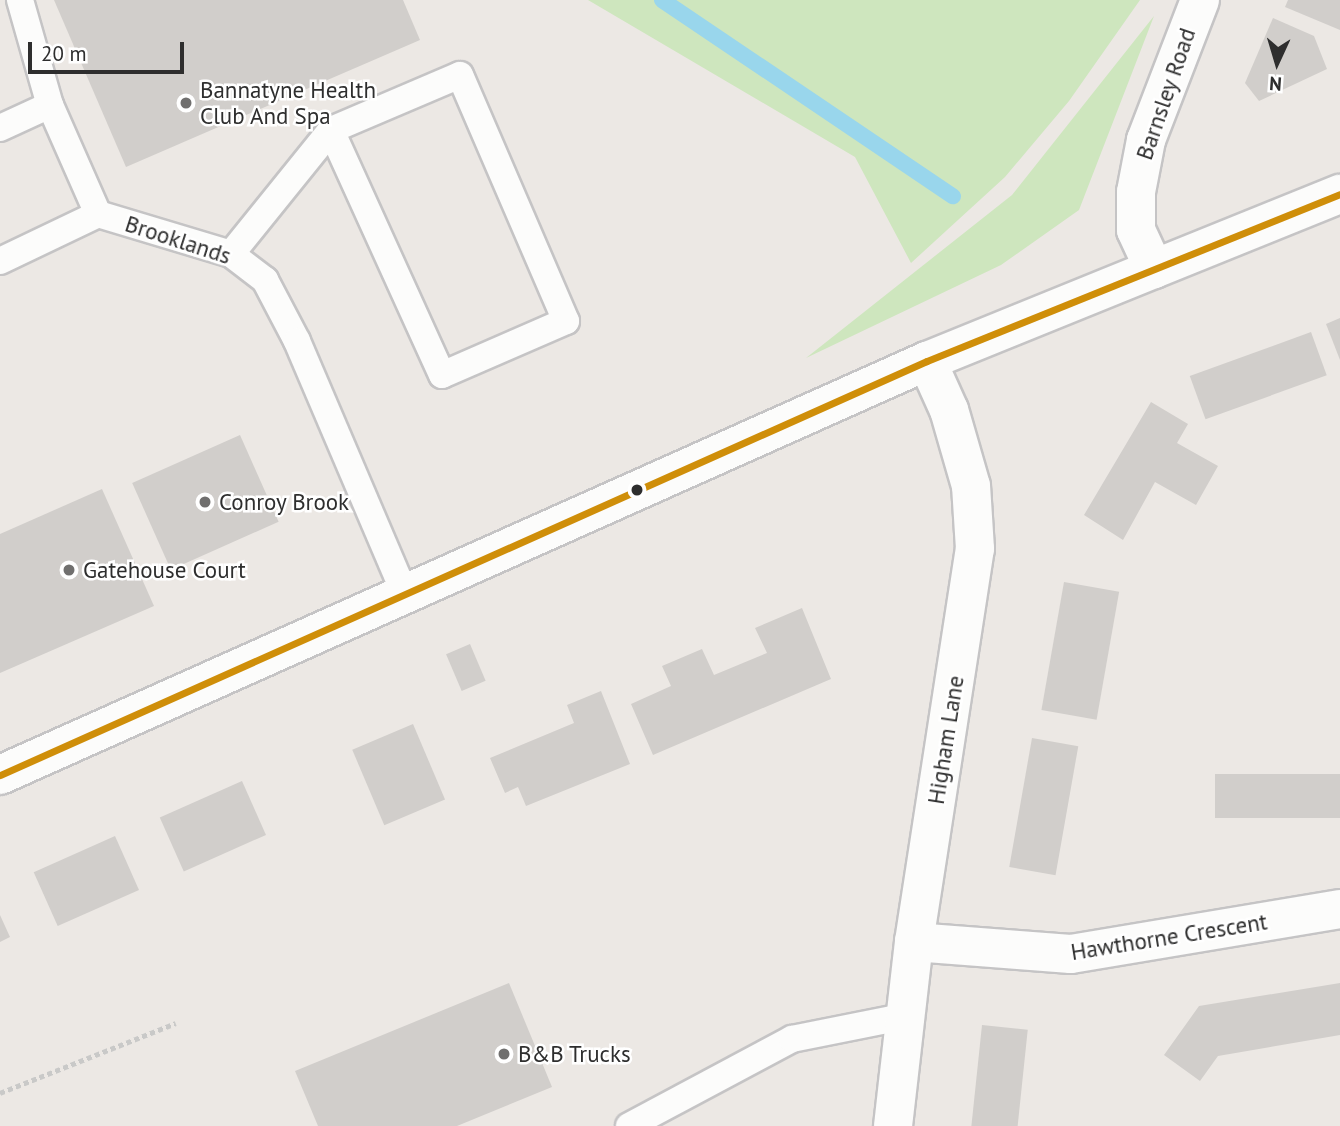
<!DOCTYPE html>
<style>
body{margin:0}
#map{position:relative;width:1340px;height:1126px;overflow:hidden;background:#ece8e4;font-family:"PT Sans",sans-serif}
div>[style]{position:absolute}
.green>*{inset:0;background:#cee6be}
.stream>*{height:16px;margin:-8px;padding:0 8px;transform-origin:8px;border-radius:8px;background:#99d6ec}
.building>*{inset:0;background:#d1cecb;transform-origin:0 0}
.path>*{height:4.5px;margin-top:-2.25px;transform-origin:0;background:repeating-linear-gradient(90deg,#c9c9c8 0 5px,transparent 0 8.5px)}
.roads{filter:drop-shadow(2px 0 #c5c4c5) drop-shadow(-2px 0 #c5c4c5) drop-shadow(0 2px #c5c4c5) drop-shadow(0 -2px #c5c4c5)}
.service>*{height:26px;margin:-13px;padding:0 13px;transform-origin:13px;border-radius:13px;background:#fcfcfb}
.minor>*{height:38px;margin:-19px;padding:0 19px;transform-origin:19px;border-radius:19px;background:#fcfcfb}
.tertiary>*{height:38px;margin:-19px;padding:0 19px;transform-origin:19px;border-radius:19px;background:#fcfcfb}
.secondary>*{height:38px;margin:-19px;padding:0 19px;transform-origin:19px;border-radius:19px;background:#fcfcfb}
.bus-1>*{height:7px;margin:-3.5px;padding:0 3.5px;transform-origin:3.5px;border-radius:3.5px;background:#cf8e09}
.dots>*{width:19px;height:19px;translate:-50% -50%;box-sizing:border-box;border:4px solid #fff;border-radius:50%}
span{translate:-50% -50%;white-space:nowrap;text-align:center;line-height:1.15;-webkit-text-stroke:5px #fff;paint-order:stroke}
.poi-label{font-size:23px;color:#2e2e2e}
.left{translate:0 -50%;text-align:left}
.street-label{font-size:23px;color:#2e2e2e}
.north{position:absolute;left:1242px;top:28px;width:70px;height:70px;-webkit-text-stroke:5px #fff;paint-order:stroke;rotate:184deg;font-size:19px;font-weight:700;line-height:28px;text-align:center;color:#2e2e2e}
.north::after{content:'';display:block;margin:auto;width:24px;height:32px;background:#2e2e2e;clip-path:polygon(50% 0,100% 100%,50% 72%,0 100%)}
.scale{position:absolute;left:28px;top:42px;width:156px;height:32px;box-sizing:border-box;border:4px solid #2e2e2e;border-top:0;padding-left:9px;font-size:21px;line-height:24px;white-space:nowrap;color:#2e2e2e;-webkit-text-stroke:5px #fff;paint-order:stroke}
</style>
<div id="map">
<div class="green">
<i style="clip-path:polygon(588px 0,1140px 0,1069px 101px,1005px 177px,911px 263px,855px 157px)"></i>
<i style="clip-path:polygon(1154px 16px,1079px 210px,1001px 265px,806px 358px,1012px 195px)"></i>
</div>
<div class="stream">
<i style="left:662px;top:0;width:351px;rotate:34deg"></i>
</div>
<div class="building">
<i style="clip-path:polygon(54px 0,403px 0,420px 40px,126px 167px)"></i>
<i style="clip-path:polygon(1288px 0,1340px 0,1340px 30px,1285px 7px)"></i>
<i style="clip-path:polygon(1273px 18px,1314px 36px,1327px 69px,1259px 101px,1245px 83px)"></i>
<i style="clip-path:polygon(1340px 318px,1340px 360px,1326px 324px)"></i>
<i style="left:1311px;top:332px;width:46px;height:129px;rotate:70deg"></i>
<i style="clip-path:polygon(1151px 402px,1188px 424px,1177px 443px,1218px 466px,1196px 505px,1155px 482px,1123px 540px,1084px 515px)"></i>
<i style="left:240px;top:435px;width:95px;height:118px;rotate:66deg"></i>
<i style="clip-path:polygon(102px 489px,154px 606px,0 673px,0 534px)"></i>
<i style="left:1064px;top:582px;width:56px;height:130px;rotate:10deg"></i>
<i style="clip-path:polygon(802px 608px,831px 679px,653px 755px,631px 704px,671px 686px,662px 666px,702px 649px,714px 675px,767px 653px,755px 628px)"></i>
<i style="left:470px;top:644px;width:40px;height:26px;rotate:67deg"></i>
<i style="clip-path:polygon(601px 691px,630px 764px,526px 806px,518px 787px,505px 793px,490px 758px,574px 723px,567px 705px)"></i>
<i style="left:413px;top:724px;width:82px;height:66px;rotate:67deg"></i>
<i style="left:1032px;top:738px;width:47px;height:131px;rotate:10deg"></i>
<i style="left:1340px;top:774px;width:44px;height:125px;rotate:90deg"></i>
<i style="left:242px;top:781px;width:59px;height:90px;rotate:66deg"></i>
<i style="left:115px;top:836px;width:59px;height:89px;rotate:66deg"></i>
<i style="clip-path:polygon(0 915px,10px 937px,0 942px)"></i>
<i style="clip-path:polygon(509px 983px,552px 1087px,457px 1126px,318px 1126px,295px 1071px)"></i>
<i style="clip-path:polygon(1340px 983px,1340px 1035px,1218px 1056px,1200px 1081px,1164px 1055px,1199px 1006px)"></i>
<i style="left:982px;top:1025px;width:46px;height:102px;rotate:6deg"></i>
</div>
<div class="path">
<i style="left:0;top:1093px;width:189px;rotate:-21.7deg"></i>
</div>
<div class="roads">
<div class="service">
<i style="left:20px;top:0;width:109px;rotate:74.1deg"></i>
<i style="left:50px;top:105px;width:119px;rotate:66.2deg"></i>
<i style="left:98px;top:214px;width:139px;rotate:16.7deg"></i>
<i style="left:231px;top:254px;width:43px;rotate:37.4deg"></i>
<i style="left:265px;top:280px;width:69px;rotate:62.3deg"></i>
<i style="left:297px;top:341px;width:273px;rotate:66.9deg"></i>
<i style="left:0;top:128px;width:55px;rotate:-24.7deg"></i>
<i style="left:231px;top:254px;width:159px;rotate:-51.1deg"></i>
<i style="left:331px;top:130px;width:140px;rotate:-23.1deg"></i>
<i style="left:460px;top:75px;width:268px;rotate:66.7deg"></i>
<i style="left:566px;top:321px;width:135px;rotate:156.5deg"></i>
<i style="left:442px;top:375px;width:269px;rotate:-114.4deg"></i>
<i style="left:0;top:261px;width:109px;rotate:-25.6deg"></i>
<i style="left:629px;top:1126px;width:185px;rotate:-28.1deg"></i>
<i style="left:792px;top:1039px;width:117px;rotate:-11.3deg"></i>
</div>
<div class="minor">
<i style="left:914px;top:942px;width:157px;rotate:4.4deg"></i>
<i style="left:1071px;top:954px;width:273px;rotate:-9.5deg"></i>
<i style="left:893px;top:1126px;width:185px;rotate:-83.5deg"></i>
<i style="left:914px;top:942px;width:398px;rotate:-81.2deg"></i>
<i style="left:975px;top:549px;width:63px;rotate:-93.6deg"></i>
<i style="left:971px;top:486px;width:79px;rotate:-106.1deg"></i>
<i style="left:949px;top:410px;width:54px;rotate:-114.2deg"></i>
</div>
<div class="tertiary">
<i style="left:1154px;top:269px;width:201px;rotate:-22deg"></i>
</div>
<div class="secondary">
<i style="left:0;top:775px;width:1015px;rotate:-24.07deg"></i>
<i style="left:927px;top:361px;width:245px;rotate:-22.1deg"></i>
<i style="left:1154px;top:269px;width:43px;rotate:-114.8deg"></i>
<i style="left:1136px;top:230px;width:38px;rotate:-90deg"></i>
<i style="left:1136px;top:192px;width:53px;rotate:-79.1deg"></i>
<i style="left:1146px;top:140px;width:150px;rotate:-68.9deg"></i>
</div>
</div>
<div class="bus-1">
<i style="left:0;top:775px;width:1015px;rotate:-24.07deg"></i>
<i style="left:927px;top:361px;width:445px;rotate:-22deg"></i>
</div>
<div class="dots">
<i style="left:186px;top:103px;background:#706f6e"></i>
<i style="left:637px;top:490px;background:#2e2e2e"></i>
<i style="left:205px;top:502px;background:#706f6e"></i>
<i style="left:69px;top:570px;background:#706f6e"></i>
<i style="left:504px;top:1054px;background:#706f6e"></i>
</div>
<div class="poi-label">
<span class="left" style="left:200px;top:103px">Bannatyne Health<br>Club And Spa</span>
<span class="left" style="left:219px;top:502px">Conroy Brook</span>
<span class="left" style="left:83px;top:570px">Gatehouse Court</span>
<span class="left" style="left:518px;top:1054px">B&amp;B Trucks</span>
</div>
<div class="street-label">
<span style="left:1166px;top:94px;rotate:-71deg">Barnsley Road</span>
<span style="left:178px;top:240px;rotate:18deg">Brooklands</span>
<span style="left:946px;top:740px;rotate:-81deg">Higham Lane</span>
<span style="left:1169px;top:937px;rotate:-9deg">Hawthorne Crescent</span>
</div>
<div class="north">N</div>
<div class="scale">20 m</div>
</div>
